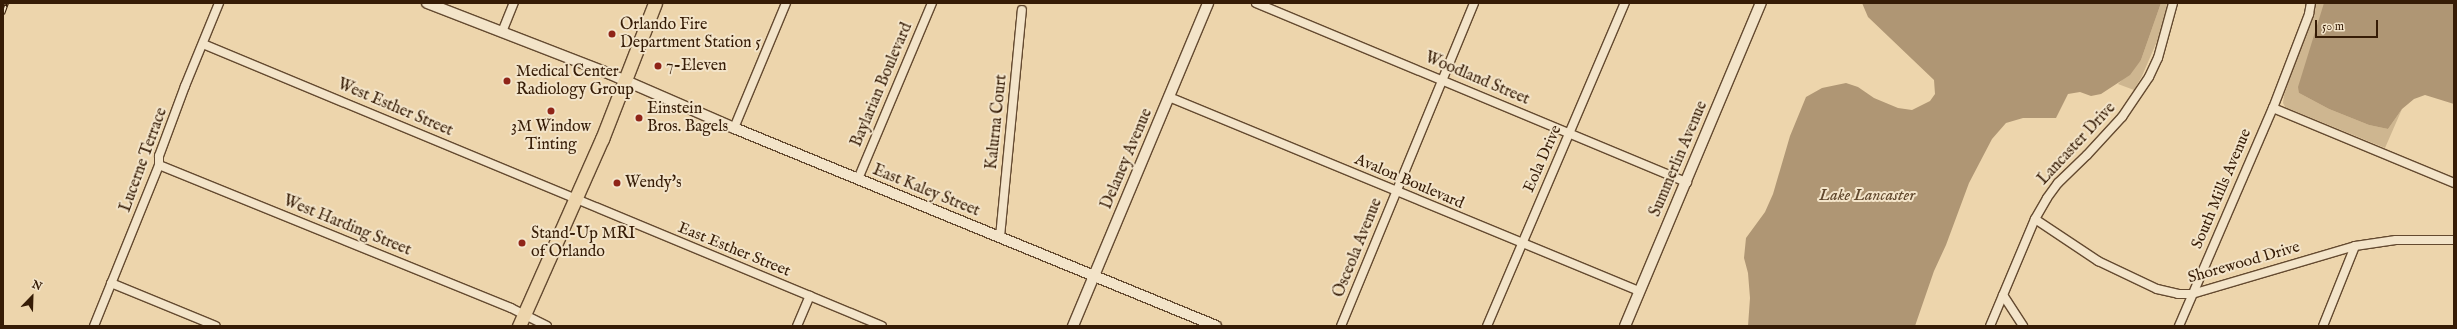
<!DOCTYPE html>
<style>
body{margin:0}
#map{position:relative;width:2457px;height:329px;overflow:hidden;background:#edd5ac;font-family:"IM FELL English",serif}
div>[style]{position:absolute}
.green>*{inset:0;background:#ceb690}
.water>*{inset:0;background:#af9674}
.roads{filter:drop-shadow(1px 0 #644a30) drop-shadow(-1px 0 #644a30) drop-shadow(0 1px #644a30) drop-shadow(0 -1px #644a30)}
.minor>*{height:8px;margin:-4px;padding:0 4px;transform-origin:4px;border-radius:4px;background:#f3e4c9}
.tertiary>*{height:10px;margin:-5px;padding:0 5px;transform-origin:5px;border-radius:5px;background:#f3e4c9}
.primary>*{height:13px;margin:-6.5px;padding:0 6.5px;transform-origin:6.5px;border-radius:6.5px;background:#edd5ac}
.rail>*{height:4px;margin-top:-2px;transform-origin:0;background:repeating-linear-gradient(90deg,#f3e4c9 0 8px,#361c06 0 16px);box-sizing:border-box;border-block:1px solid #361c06}
.dots>*{width:11px;height:11px;translate:-50% -50%;box-sizing:border-box;border:2px solid #f3e4c9;border-radius:50%}
span{translate:-50% -50%;white-space:nowrap;text-align:center;line-height:1.15;-webkit-text-stroke:4px #f3e4c9;paint-order:stroke}
.poi-label{font-size:16px;color:#361c06}
.left{translate:0 -50%;text-align:left}
.street-label{font-size:16px;color:#361c06}
.water-label{font-size:17px;color:#60472c;font-style:italic}
.frame{position:absolute;inset:0;border:4px solid #361c06;pointer-events:none}
.north{position:absolute;left:12px;top:277px;width:40px;height:40px;-webkit-text-stroke:3px #f3e4c9;paint-order:stroke;rotate:23deg;font-size:11px;font-weight:700;line-height:16px;text-align:center;color:#361c06}
.north::after{content:'';display:block;margin:auto;width:14px;height:18px;background:#361c06;clip-path:polygon(50% 0,100% 100%,50% 72%,0 100%)}
.scale{position:absolute;left:2315px;top:20px;width:63px;height:18px;box-sizing:border-box;border:2px solid #361c06;border-top:0;padding-left:5px;font-size:12px;line-height:14px;white-space:nowrap;color:#361c06;-webkit-text-stroke:3px #f3e4c9;paint-order:stroke}
</style>
<div id="map">
<div class="green">
<i style="clip-path:polygon(2161px 3px,2167px 3px,2166px 11px,2158px 39px,2142px 76px,2134px 90px,2118px 84px,2141px 60px)"></i>
<i style="clip-path:polygon(2316px 3px,2324px 3px,2324px 6px,2299px 93px,2329px 109px,2369px 125px,2388px 129px,2402px 109px,2385px 148px,2285px 107px,2283px 103px,2284px 95px)"></i>
</div>
<div class="water">
<i style="clip-path:polygon(1862px 3px,2161px 3px,2141px 60px,2130px 75px,2101px 94px,2091px 96px,2080px 92px,2068px 94px,2056px 118px,2023px 118px,2006px 123px,1992px 139px,1969px 183px,1946px 245px,1934px 271px,1915px 326px,1748px 326px,1750px 298px,1748px 273px,1744px 258px,1746px 238px,1765px 212px,1773px 194px,1790px 136px,1806px 97px,1822px 88px,1846px 83px,1858px 87px,1874px 98px,1898px 108px,1912px 110px,1930px 101px,1935px 94px,1934px 80px,1868px 17px)"></i>
<i style="clip-path:polygon(2324px 3px,2454px 3px,2454px 104px,2425px 95px,2414px 99px,2402px 109px,2388px 129px,2369px 125px,2329px 109px,2299px 93px,2298px 87px)"></i>
</div>
<div class="roads">
<div class="minor">
<i style="left:1256px;top:3px;width:467px;rotate:22.6deg"></i>
<i style="left:502px;top:32px;width:31px;rotate:-68deg"></i>
<i style="left:203px;top:44px;width:735px;rotate:22.55deg"></i>
<i style="left:1169px;top:97px;width:508px;rotate:22.43deg"></i>
<i style="left:2273px;top:108px;width:196px;rotate:22.5deg"></i>
<i style="left:734px;top:128px;width:135px;rotate:-67.4deg"></i>
<i style="left:159px;top:165px;width:380px;rotate:22.1deg"></i>
<i style="left:511px;top:308px;width:40px;rotate:26.6deg"></i>
<i style="left:858px;top:179px;width:191px;rotate:-67.2deg"></i>
<i style="left:2035px;top:219px;width:76px;rotate:33.7deg"></i>
<i style="left:2098px;top:261px;width:65px;rotate:25.4deg"></i>
<i style="left:2157px;top:289px;width:22px;rotate:13deg"></i>
<i style="left:2178px;top:294px;width:14px"></i>
<i style="left:2192px;top:294px;width:170px;rotate:-16.4deg"></i>
<i style="left:2355px;top:246px;width:41px;rotate:-8.3deg"></i>
<i style="left:2396px;top:240px;width:58px"></i>
<i style="left:1000px;top:237px;width:228px;rotate:-84.5deg"></i>
<i style="left:111px;top:283px;width:113px;rotate:22.3deg"></i>
<i style="left:2003px;top:295px;width:37px;rotate:57deg"></i>
<i style="left:94px;top:326px;width:174px;rotate:-68deg"></i>
<i style="left:159px;top:165px;width:9px;rotate:-90deg"></i>
<i style="left:159px;top:156px;width:75px;rotate:-69.6deg"></i>
<i style="left:185px;top:86px;width:90px;rotate:-67.7deg"></i>
<i style="left:797px;top:326px;width:33px;rotate:-67deg"></i>
<i style="left:1341px;top:326px;width:349px;rotate:-67.6deg"></i>
<i style="left:1487px;top:326px;width:351px;rotate:-66.9deg"></i>
<i style="left:1990px;top:326px;width:116px;rotate:-67.2deg"></i>
<i style="left:2035px;top:219px;width:24px;rotate:-60deg"></i>
<i style="left:2047px;top:198px;width:19px;rotate:-54deg"></i>
<i style="left:2058px;top:183px;width:40px;rotate:-44deg"></i>
<i style="left:2087px;top:155px;width:52px;rotate:-47.4deg"></i>
<i style="left:2122px;top:117px;width:48px;rotate:-56deg"></i>
<i style="left:2149px;top:77px;width:21px;rotate:-65deg"></i>
<i style="left:2158px;top:58px;width:57px;rotate:-74.7deg"></i>
<i style="left:2179px;top:326px;width:237px;rotate:-66.7deg"></i>
<i style="left:2273px;top:108px;width:101px;rotate:-69deg"></i>
<i style="left:2309px;top:14px;width:11px;rotate:-80deg"></i>
<i style="left:2323px;top:326px;width:86px;rotate:-68.2deg"></i>
</div>
<div class="tertiary">
<i style="left:427px;top:3px;width:196px;rotate:21.2deg"></i>
<i style="left:610px;top:74px;width:135px;rotate:23.5deg"></i>
<i style="left:734px;top:128px;width:521px;rotate:22.33deg"></i>
<i style="left:1073px;top:326px;width:350px;rotate:-67.3deg"></i>
<i style="left:1625px;top:326px;width:350px;rotate:-67.2deg"></i>
</div>
<div class="primary">
<i style="left:519px;top:326px;width:205px;rotate:-66.1deg"></i>
<i style="left:602px;top:139px;width:146px;rotate:-68.7deg"></i>
</div>
</div>
<div class="rail">
<i style="left:3px;top:14px;width:12px;rotate:-70deg"></i>
</div>
<div class="dots">
<i style="left:612px;top:34px;background:#8f2418"></i>
<i style="left:658px;top:66px;background:#8f2418"></i>
<i style="left:507px;top:81px;background:#8f2418"></i>
<i style="left:551px;top:111px;background:#8f2418"></i>
<i style="left:639px;top:118px;background:#8f2418"></i>
<i style="left:617px;top:183px;background:#8f2418"></i>
<i style="left:522px;top:243px;background:#8f2418"></i>
</div>
<div class="poi-label">
<span class="left" style="left:620px;top:34px">Orlando Fire<br>Department Station 5</span>
<span class="left" style="left:666px;top:66px">7-Eleven</span>
<span class="left" style="left:516px;top:81px">Medical Center<br>Radiology Group</span>
<span class="left" style="left:647px;top:118px">Einstein<br>Bros. Bagels</span>
<span style="left:551px;top:136px">3M Window<br>Tinting</span>
<span class="left" style="left:625px;top:183px">Wendy's</span>
<span class="left" style="left:531px;top:243px">Stand-Up MRI<br>of Orlando</span>
</div>
<div class="street-label">
<span style="left:1477px;top:79px;rotate:23deg">Woodland Street</span>
<span style="left:882px;top:85px;rotate:-67deg">Baylarian Boulevard</span>
<span style="left:395px;top:108px;rotate:23deg">West Esther Street</span>
<span style="left:997px;top:122px;rotate:-84deg">Kalurna Court</span>
<span style="left:2077px;top:144px;rotate:-47deg">Lancaster Drive</span>
<span style="left:1127px;top:159px;rotate:-67deg">Delaney Avenue</span>
<span style="left:1543px;top:159px;rotate:-66deg">Eola Drive</span>
<span style="left:1679px;top:159px;rotate:-67deg">Summerlin Avenue</span>
<span style="left:144px;top:160px;rotate:-70deg">Lucerne Terrace</span>
<span style="left:1409px;top:182px;rotate:23deg">Avalon Boulevard</span>
<span style="left:2222px;top:189px;rotate:-67deg">South Mills Avenue</span>
<span style="left:926px;top:191px;rotate:22deg">East Kaley Street</span>
<span style="left:347px;top:226px;rotate:22deg">West Harding Street</span>
<span style="left:1358px;top:248px;rotate:-68deg">Osceola Avenue</span>
<span style="left:734px;top:250px;rotate:22deg">East Esther Street</span>
<span style="left:2244px;top:263px;rotate:-16deg">Shorewood Drive</span>
</div>
<div class="water-label">
<span style="left:1867px;top:196px">Lake Lancaster</span>
</div>
<div class="frame"></div>
<div class="north">N</div>
<div class="scale">50 m</div>
</div>
